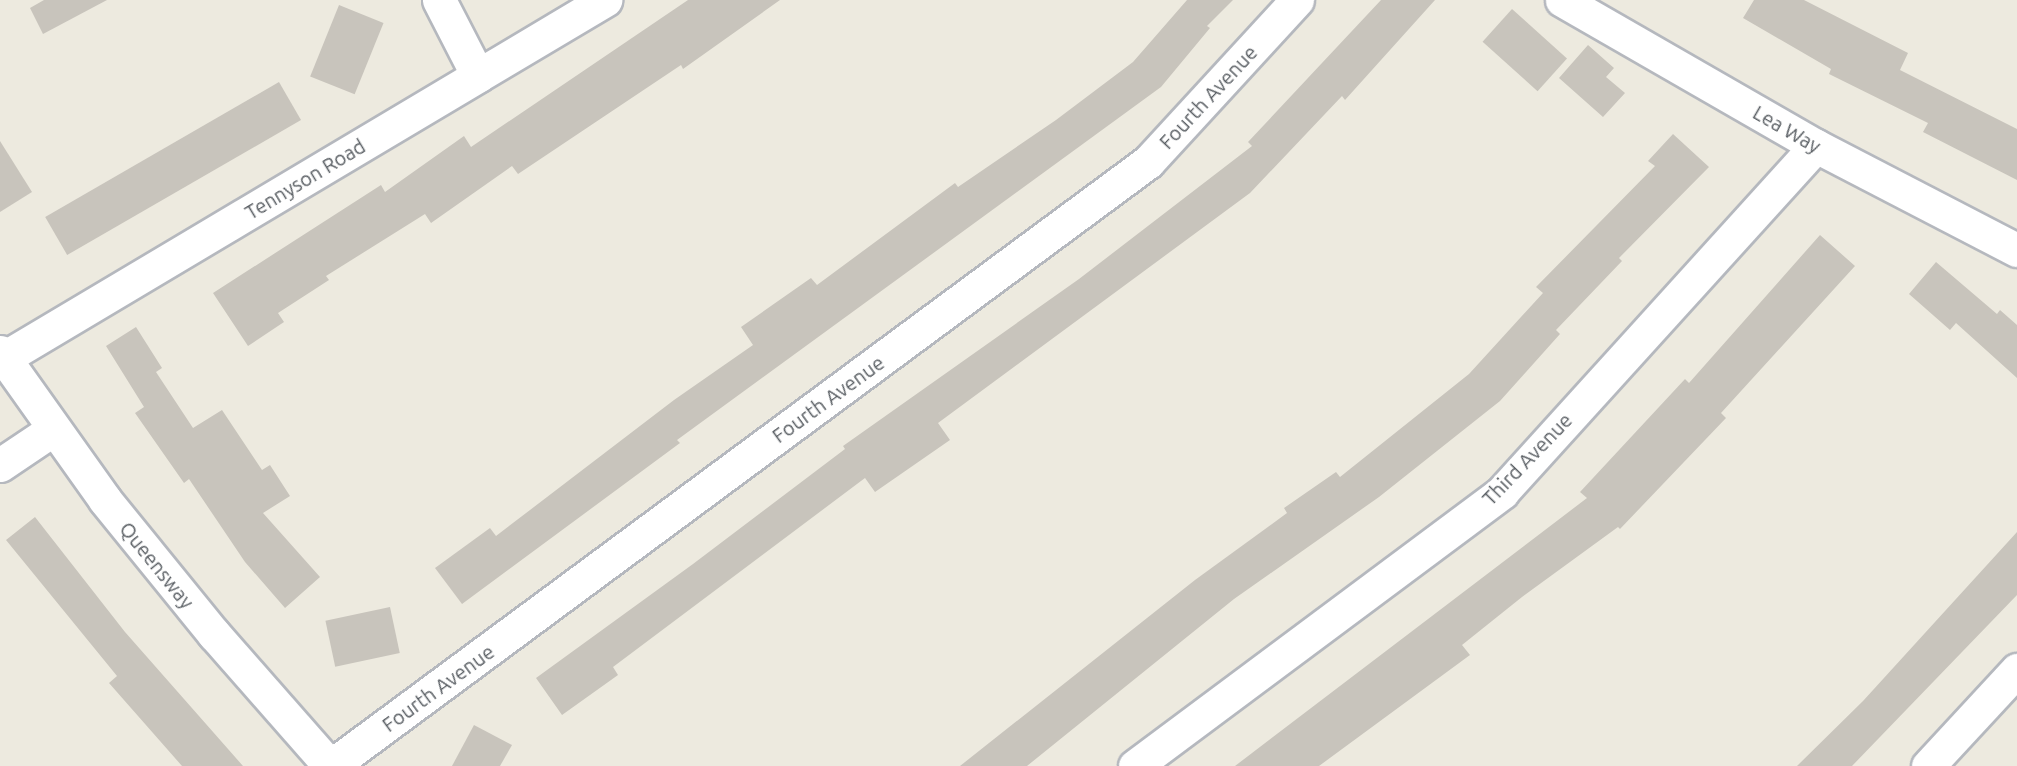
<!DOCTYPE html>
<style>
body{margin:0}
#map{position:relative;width:2017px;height:766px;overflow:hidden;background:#edeadf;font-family:Ubuntu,sans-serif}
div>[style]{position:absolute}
.building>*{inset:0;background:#c8c4bc;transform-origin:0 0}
.roads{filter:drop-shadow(2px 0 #b5b8be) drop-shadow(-2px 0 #b5b8be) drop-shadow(0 2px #b5b8be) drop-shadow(0 -2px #b5b8be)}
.minor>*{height:33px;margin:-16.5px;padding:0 16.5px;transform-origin:16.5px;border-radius:16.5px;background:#fff}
.tertiary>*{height:33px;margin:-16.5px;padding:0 16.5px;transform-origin:16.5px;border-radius:16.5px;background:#fff}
span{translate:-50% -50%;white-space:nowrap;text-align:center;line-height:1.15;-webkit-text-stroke:5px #fff;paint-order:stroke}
.street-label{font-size:20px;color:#585d62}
</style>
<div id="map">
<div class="building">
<i style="clip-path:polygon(44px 0,107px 0,43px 34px,30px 8px)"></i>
<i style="clip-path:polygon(688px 0,780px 0,683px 69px,681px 65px,518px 174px,512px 166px,431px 223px,425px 214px,326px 276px,329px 280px,278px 313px,284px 322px,248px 346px,213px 293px,381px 185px,385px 192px,464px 136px,471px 147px)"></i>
<i style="clip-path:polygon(1187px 0,1233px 0,1207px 26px,1210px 28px,1161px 87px,677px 440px,680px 443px,462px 604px,435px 568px,490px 528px,496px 536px,674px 400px,753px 345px,741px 327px,811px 278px,817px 285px,955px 183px,958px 187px,1056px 120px,1133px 62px)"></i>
<i style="clip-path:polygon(1381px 0,1435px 0,1345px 100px,1342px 96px,1250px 193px,938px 423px,950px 440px,875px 492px,865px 478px,613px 667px,618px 675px,562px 715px,536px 678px,693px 564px,845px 449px,843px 446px,1079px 279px,1252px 146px,1248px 142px)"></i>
<i style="clip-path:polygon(1754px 0,1804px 0,1908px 53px,1900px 70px,2017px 129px,2017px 180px,1923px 132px,1928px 123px,1829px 74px,1831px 69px,1743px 18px)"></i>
<i style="left:339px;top:5px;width:48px;height:77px;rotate:22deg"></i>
<i style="left:1512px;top:9px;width:74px;height:44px;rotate:42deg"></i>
<i style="clip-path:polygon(1588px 45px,1614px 68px,1606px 77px,1625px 93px,1603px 117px,1559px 78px)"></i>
<i style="left:279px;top:82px;width:44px;height:270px;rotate:60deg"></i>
<i style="clip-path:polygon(1673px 134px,1709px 167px,1619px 258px,1622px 261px,1556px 330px,1560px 334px,1500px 401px,1379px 497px,1234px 599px,1027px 766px,960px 766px,1195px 580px,1287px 513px,1284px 508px,1336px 472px,1340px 477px,1469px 374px,1543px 293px,1536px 287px,1655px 166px,1648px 161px)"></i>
<i style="clip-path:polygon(0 141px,32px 192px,0 212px)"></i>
<i style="clip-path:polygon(1820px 235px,1855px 266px,1721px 413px,1726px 418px,1620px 529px,1618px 527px,1522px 597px,1462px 645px,1470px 655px,1319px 766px,1235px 766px,1587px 498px,1580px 492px,1685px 379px,1689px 383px)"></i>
<i style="clip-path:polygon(1936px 262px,1997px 314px,2000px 310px,2017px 325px,2017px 378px,1956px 323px,1950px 330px,1909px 294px)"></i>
<i style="clip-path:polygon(136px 327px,162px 368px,156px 372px,193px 428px,222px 410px,262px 470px,270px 465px,290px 496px,263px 513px,320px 577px,285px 608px,245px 562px,189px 479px,184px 483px,135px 413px,144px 407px,106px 346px)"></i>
<i style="clip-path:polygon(35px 517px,125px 632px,243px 766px,182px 766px,109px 683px,117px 676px,6px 540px)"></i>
<i style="clip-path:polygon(2017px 532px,2017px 595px,1852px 766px,1797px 766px,1863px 701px)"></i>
<i style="left:390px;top:607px;width:47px;height:66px;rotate:78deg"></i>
<i style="clip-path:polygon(474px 725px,512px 745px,500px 766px,452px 766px)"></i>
</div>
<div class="roads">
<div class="minor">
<i style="left:439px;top:0;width:85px;rotate:62.8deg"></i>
<i style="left:1562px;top:0;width:293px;rotate:29.9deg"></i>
<i style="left:1816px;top:146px;width:226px;rotate:27.4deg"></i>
<i style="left:4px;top:358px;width:700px;rotate:-30.78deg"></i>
<i style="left:0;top:465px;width:63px;rotate:-33.9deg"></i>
<i style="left:331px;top:766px;width:1016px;rotate:-36.48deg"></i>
<i style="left:1148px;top:162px;width:220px;rotate:-47.4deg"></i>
<i style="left:1135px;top:766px;width:458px;rotate:-36.7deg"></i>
<i style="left:1502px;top:492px;width:467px;rotate:-47.8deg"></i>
<i style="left:1928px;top:766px;width:131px;rotate:-47.2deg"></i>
</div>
<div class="tertiary">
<i style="left:0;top:352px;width:181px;rotate:54.6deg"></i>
<i style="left:105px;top:500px;width:173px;rotate:50.9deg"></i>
<i style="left:214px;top:634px;width:176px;rotate:48.7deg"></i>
</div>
</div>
<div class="street-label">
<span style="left:1208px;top:97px;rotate:-47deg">Fourth Avenue</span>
<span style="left:1787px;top:129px;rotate:30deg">Lea Way</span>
<span style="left:305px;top:179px;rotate:-31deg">Tennyson Road</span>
<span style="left:828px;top:399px;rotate:-36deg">Fourth Avenue</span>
<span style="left:1527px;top:459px;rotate:-46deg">Third Avenue</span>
<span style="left:157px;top:565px;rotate:51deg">Queensway</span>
<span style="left:438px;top:688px;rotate:-36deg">Fourth Avenue</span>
</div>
</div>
